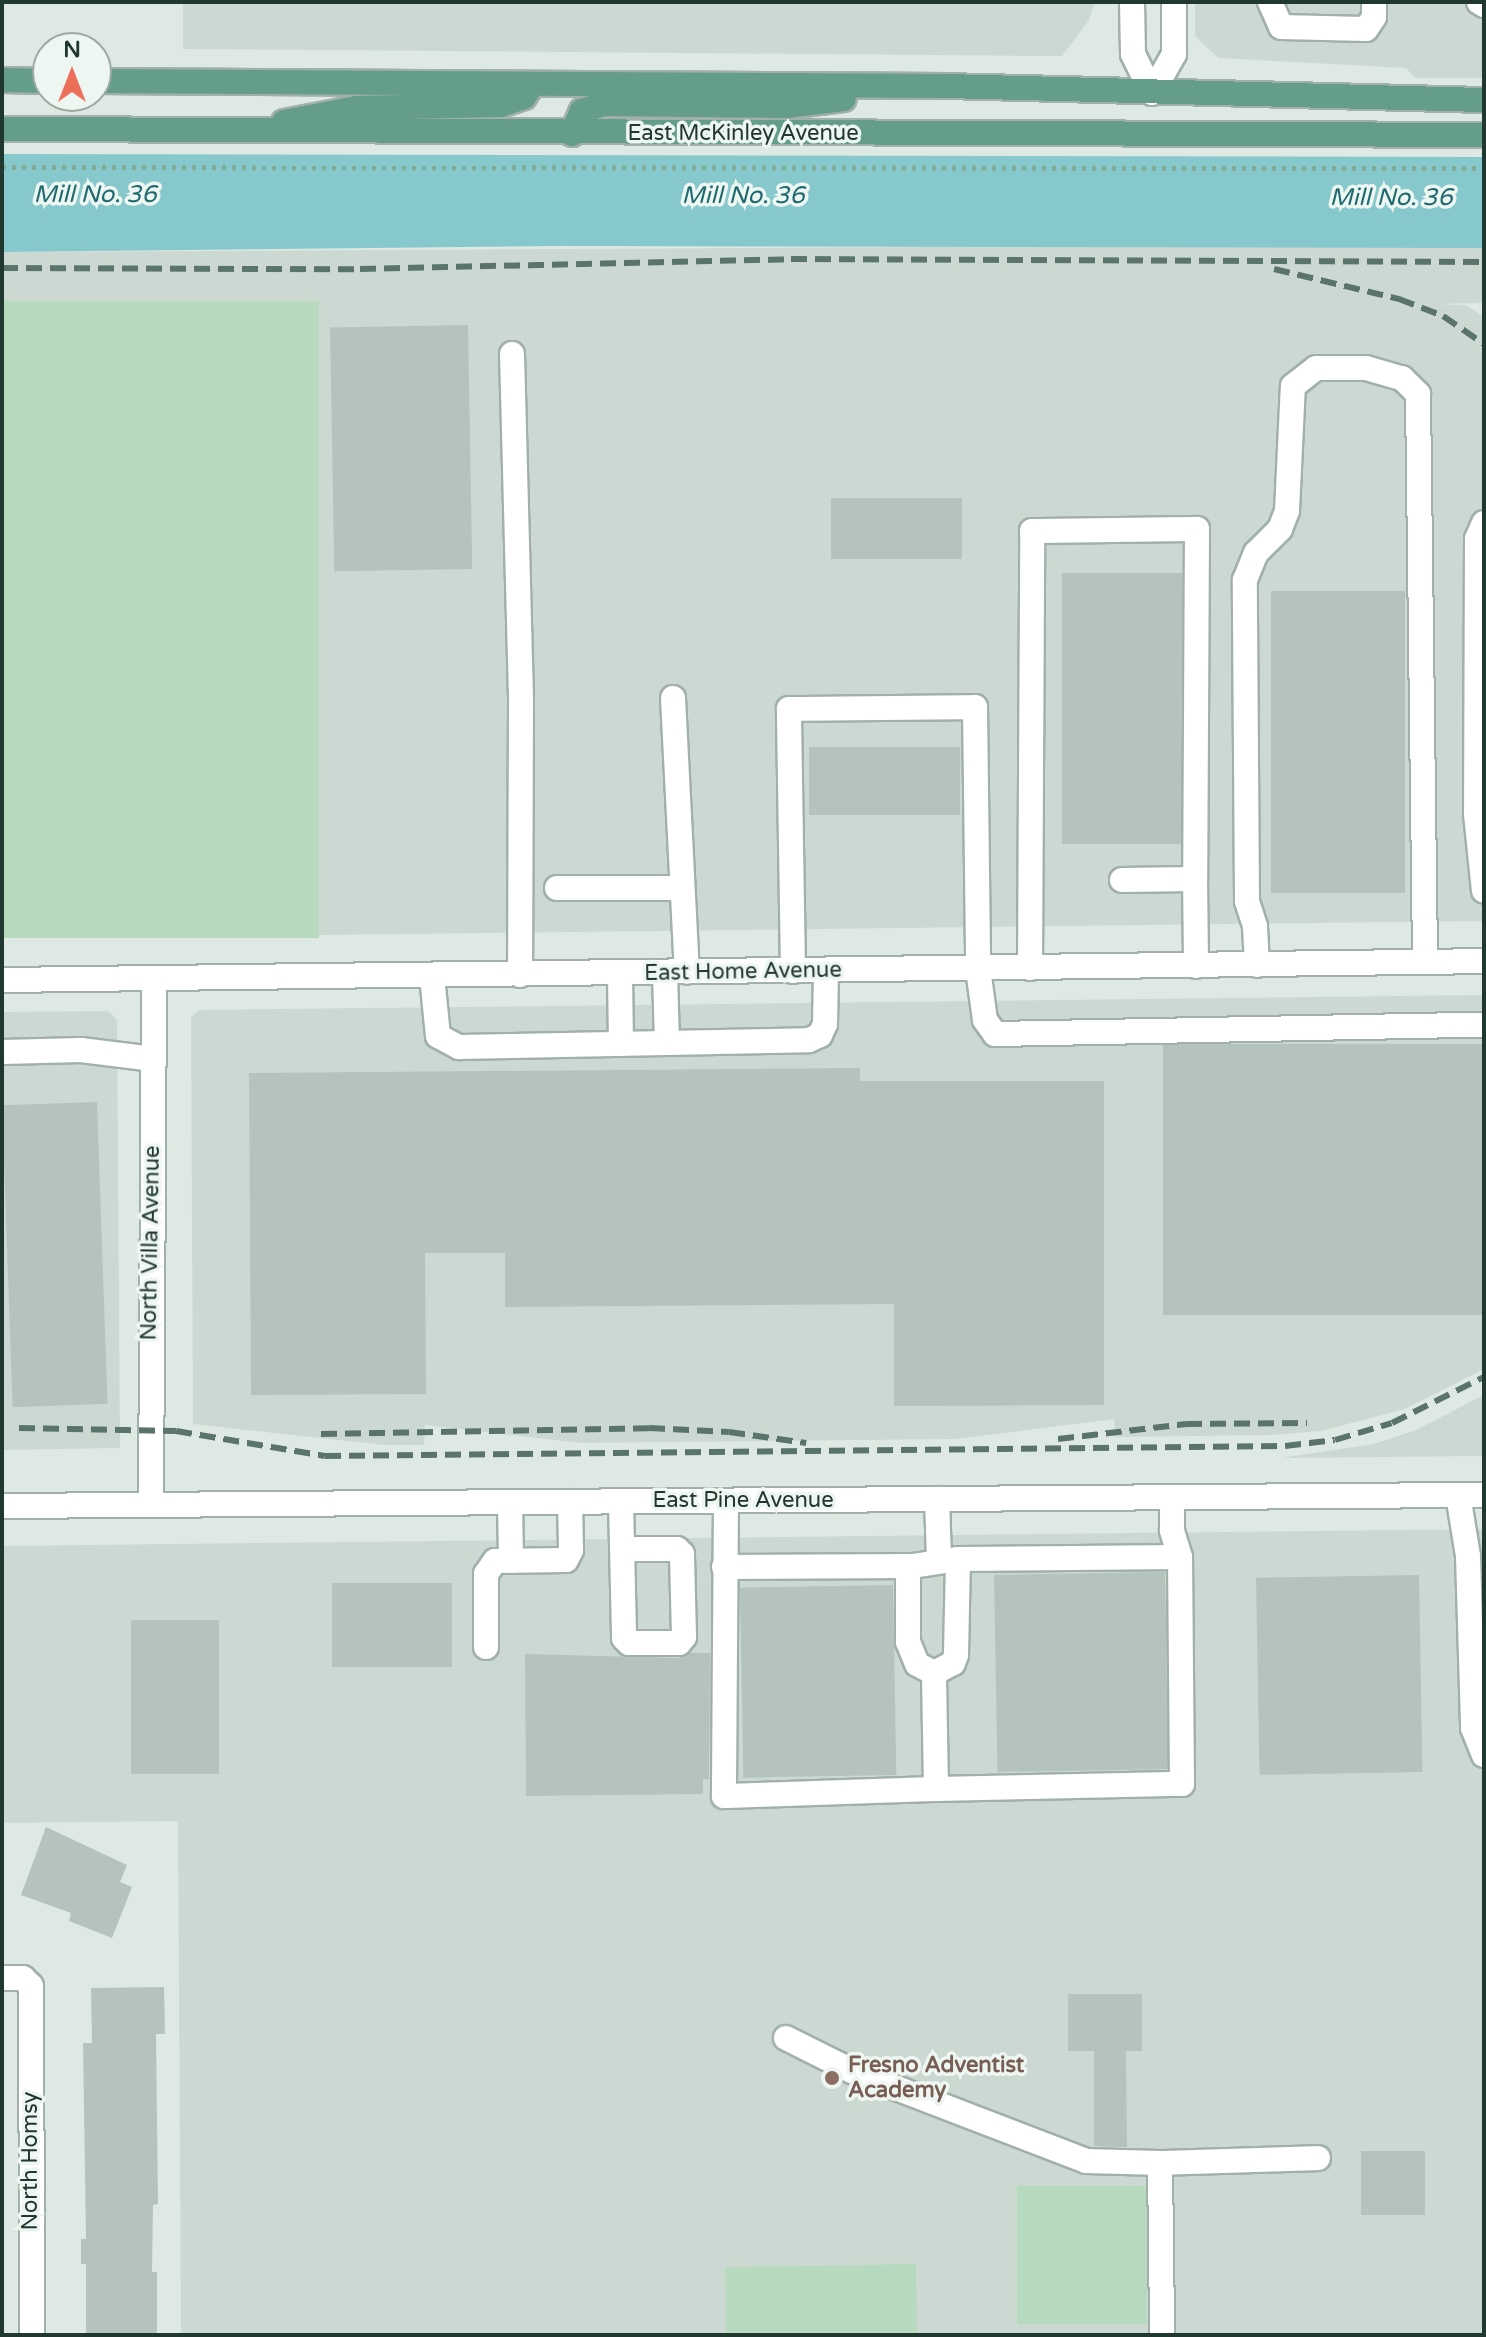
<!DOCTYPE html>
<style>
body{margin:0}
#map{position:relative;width:1486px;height:2337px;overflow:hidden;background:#dee9e3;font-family:"Varela Round",sans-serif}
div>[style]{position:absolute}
.built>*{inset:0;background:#ccd9d2}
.green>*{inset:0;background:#b7dabe;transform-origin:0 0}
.water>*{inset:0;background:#87c8cd}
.building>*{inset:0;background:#b4c4bc;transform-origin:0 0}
.path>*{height:5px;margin-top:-2.5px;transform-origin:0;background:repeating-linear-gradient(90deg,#80ac9a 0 4px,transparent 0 10px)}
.roads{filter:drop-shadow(2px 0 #a1b0a9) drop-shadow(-2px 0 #a1b0a9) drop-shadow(0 2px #a1b0a9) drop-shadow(0 -2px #a1b0a9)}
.minor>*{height:24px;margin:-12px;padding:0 12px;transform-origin:12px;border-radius:12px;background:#fff}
.major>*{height:24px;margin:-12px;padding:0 12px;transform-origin:12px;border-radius:12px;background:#649d89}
.rail>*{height:6px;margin-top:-3px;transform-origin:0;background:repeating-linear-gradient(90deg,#5a746b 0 16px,transparent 0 24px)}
.dots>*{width:22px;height:22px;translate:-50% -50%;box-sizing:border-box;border:4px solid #eef6f1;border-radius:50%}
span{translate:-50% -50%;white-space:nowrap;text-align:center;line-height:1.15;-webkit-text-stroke:7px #eef6f1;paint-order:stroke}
.street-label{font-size:22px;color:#20382f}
.education-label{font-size:22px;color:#785e54;font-weight:700}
.left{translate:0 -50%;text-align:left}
.water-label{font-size:24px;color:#1e6a71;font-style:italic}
.frame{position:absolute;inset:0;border:4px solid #20382f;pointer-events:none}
.north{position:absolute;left:32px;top:32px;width:80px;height:80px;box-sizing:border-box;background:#eef6f1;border:2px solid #9caaa3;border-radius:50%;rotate:0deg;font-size:22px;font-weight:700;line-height:32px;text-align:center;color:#20382f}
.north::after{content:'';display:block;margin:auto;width:28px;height:36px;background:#ec7059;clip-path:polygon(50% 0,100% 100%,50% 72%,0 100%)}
</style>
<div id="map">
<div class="built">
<i style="clip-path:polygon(183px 2px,1095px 2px,1089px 20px,1062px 56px,183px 49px)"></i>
<i style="clip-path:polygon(1195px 2px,1484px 2px,1484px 78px,1415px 78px,1406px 68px,1218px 58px,1195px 36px)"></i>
<i style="clip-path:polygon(1301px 245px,1484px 248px,1484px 303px,1434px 304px,1466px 305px,1484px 317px,1484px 921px,318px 935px,319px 302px,2px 301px,2px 252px)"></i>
<i style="clip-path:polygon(1484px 995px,1484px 1369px,1405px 1409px,1321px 1431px,1272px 1435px,1115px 1437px,1114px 1419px,956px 1439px,581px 1443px,425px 1425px,424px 1445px,384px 1445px,193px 1424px,191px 1017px,200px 1010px)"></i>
<i style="clip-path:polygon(108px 1011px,117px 1020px,120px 1448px,2px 1450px,2px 1012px)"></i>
<i style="clip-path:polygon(1484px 1395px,1484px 1456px,1281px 1458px,1374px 1444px,1416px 1430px)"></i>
<i style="clip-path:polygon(1484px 1529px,1484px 2335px,181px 2335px,178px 1821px,2px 1823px,2px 1546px)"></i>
</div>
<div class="green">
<i style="left:2px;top:301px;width:317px;height:637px"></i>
<i style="left:1017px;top:2186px;width:130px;height:138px"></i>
<i style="left:916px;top:2264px;width:71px;height:191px;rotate:89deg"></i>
</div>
<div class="water">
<i style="clip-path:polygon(2px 154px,1484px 157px,1484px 248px,559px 246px,2px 252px)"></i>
</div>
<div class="building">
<i style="left:468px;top:325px;width:244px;height:138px;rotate:89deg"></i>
<i style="left:831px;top:498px;width:131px;height:61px"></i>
<i style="left:1182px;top:573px;width:271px;height:120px;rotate:90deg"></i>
<i style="left:1271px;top:591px;width:134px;height:302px"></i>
<i style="left:809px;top:747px;width:151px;height:68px"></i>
<i style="left:1484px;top:1044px;width:271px;height:321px;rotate:90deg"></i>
<i style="clip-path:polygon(860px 1068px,860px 1081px,1104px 1081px,1104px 1405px,894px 1406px,894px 1304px,505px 1307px,505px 1253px,425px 1253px,426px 1394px,251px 1395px,249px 1073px)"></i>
<i style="left:97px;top:1102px;width:302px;height:95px;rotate:88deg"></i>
<i style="left:1165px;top:1572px;width:197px;height:171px;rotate:89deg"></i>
<i style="left:1419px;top:1575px;width:197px;height:163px;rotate:89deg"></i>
<i style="left:332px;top:1583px;width:120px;height:84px"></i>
<i style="left:893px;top:1585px;width:190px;height:153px;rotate:89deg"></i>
<i style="left:131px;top:1620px;width:88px;height:154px"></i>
<i style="clip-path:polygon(690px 1653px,710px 1653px,709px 1779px,703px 1779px,703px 1794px,526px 1796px,525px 1654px,679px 1658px)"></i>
<i style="clip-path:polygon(46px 1827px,127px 1865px,120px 1882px,132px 1887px,112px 1938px,69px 1921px,71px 1913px,21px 1895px)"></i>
<i style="clip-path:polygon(164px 1987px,165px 2034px,156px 2034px,158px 2204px,153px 2205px,152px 2272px,157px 2272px,157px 2335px,86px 2335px,86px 2264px,81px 2264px,81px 2239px,86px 2239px,83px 2043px,92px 2043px,91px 1988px)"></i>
<i style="clip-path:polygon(1068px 1994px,1142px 1994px,1142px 2051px,1126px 2051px,1127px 2147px,1094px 2146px,1094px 2051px,1068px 2051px)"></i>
<i style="left:1361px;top:2151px;width:64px;height:64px"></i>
</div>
<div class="path">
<i style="left:2px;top:167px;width:1482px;rotate:0.04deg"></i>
</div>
<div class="roads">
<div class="minor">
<i style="left:1132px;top:2px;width:52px;rotate:88.9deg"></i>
<i style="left:1133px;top:54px;width:43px;rotate:64deg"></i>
<i style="left:1152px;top:93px;width:45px;rotate:-60.6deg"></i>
<i style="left:1174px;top:54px;width:52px;rotate:-90deg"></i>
<i style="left:1270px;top:2px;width:27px;rotate:66deg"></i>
<i style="left:1281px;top:27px;width:85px;rotate:1.3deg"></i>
<i style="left:1366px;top:29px;width:14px;rotate:-56deg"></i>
<i style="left:1374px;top:17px;width:15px;rotate:-90deg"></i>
<i style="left:1479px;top:2px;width:6px;rotate:31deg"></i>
<i style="left:512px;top:354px;width:346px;rotate:88.5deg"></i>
<i style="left:521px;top:700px;width:275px;rotate:90.2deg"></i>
<i style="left:1484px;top:523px;width:17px;rotate:114deg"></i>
<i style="left:1477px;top:539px;width:275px;rotate:90.2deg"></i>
<i style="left:1476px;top:814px;width:77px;rotate:84.1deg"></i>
<i style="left:673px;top:698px;width:274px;rotate:87.1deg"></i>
<i style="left:1122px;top:880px;width:73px;rotate:-0.8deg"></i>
<i style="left:1195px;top:879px;width:87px;rotate:89.3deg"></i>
<i style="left:557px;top:888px;width:125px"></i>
<i style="left:1257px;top:965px;width:39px;rotate:-93deg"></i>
<i style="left:1255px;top:926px;width:26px;rotate:-108deg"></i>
<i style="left:1247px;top:901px;width:321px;rotate:-90.4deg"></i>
<i style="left:1245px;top:580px;width:29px;rotate:-68deg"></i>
<i style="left:1256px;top:553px;width:34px;rotate:-45deg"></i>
<i style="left:1280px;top:529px;width:19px;rotate:-69deg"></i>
<i style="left:1287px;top:511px;width:125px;rotate:-87.3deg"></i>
<i style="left:1293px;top:386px;width:29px;rotate:-38deg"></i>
<i style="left:1316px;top:368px;width:50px"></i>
<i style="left:1366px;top:368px;width:37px;rotate:16deg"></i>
<i style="left:1402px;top:378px;width:23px;rotate:45deg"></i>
<i style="left:1418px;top:394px;width:568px;rotate:89.29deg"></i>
<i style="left:1030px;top:968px;width:437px;rotate:-89.7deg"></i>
<i style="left:1032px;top:531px;width:165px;rotate:-0.7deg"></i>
<i style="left:1197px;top:529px;width:350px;rotate:90.3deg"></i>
<i style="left:793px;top:971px;width:262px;rotate:-90.9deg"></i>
<i style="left:789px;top:709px;width:186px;rotate:-0.6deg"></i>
<i style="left:975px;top:707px;width:262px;rotate:89.3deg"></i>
<i style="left:978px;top:969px;width:51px;rotate:82.2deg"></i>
<i style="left:985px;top:1020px;width:17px;rotate:54deg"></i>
<i style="left:995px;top:1034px;width:489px;rotate:-1.1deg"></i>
<i style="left:665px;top:973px;width:70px;rotate:88.4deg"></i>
<i style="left:620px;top:974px;width:70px;rotate:89.2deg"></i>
<i style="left:432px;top:976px;width:60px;rotate:84.3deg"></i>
<i style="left:438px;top:1036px;width:24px;rotate:28deg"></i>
<i style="left:459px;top:1047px;width:350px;rotate:-1.1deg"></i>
<i style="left:809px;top:1040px;width:12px;rotate:-24deg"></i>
<i style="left:820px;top:1035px;width:12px;rotate:-66deg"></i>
<i style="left:825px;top:1024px;width:53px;rotate:-88.9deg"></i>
<i style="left:2px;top:980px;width:1482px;rotate:-0.73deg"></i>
<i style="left:2px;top:1052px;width:79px;rotate:-1.5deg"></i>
<i style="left:81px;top:1050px;width:73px;rotate:7.1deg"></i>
<i style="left:1458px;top:1495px;width:62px;rotate:80.7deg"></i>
<i style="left:1468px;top:1556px;width:172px;rotate:88.3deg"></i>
<i style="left:1473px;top:1728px;width:29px;rotate:68deg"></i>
<i style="left:937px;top:1499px;width:59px;rotate:88.1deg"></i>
<i style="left:726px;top:1501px;width:295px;rotate:90.4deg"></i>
<i style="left:724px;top:1796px;width:212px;rotate:-1.9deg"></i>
<i style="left:936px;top:1789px;width:116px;rotate:-91deg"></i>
<i style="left:510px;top:1502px;width:59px;rotate:89deg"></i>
<i style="left:621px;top:1502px;width:136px;rotate:88.7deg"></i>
<i style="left:624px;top:1638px;width:7px;rotate:45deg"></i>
<i style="left:629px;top:1643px;width:50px"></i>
<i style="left:679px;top:1643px;width:8px;rotate:-50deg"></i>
<i style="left:684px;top:1637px;width:83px;rotate:-91.4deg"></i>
<i style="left:682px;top:1554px;width:7px;rotate:-135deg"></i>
<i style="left:677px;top:1549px;width:55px;rotate:180deg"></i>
<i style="left:151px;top:1505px;width:525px;rotate:-89.67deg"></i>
<i style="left:2px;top:1506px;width:1482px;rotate:-0.43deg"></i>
<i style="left:958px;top:1559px;width:222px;rotate:-0.5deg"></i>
<i style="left:724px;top:1567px;width:189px;rotate:-0.3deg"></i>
<i style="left:913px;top:1566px;width:46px;rotate:-8.8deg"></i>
<i style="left:958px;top:1559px;width:96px;rotate:91.2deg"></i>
<i style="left:956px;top:1655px;width:9px;rotate:111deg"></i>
<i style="left:953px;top:1663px;width:21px;rotate:152deg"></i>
<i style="left:934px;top:1673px;width:19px;rotate:-152deg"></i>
<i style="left:917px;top:1664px;width:24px;rotate:-112deg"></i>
<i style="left:908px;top:1642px;width:70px;rotate:-90deg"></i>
<i style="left:908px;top:1572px;width:8px;rotate:-50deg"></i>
<i style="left:486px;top:1647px;width:73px;rotate:-90deg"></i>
<i style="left:486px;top:1574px;width:16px;rotate:-55deg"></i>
<i style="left:495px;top:1561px;width:71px;rotate:-0.8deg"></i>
<i style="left:566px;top:1560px;width:11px;rotate:-63deg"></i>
<i style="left:571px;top:1550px;width:48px;rotate:-91.2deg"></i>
<i style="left:936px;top:1789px;width:246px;rotate:-1.2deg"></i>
<i style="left:1182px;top:1784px;width:227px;rotate:-90.5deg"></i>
<i style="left:1180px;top:1557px;width:28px;rotate:-107deg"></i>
<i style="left:1172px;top:1530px;width:33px;rotate:-90deg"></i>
<i style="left:2px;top:1978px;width:21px"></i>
<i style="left:23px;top:1978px;width:11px;rotate:45deg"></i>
<i style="left:31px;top:1986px;width:349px;rotate:89.8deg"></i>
<i style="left:786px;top:2038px;width:74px;rotate:26.6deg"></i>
<i style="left:852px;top:2071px;width:251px;rotate:21deg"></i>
<i style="left:1086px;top:2161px;width:74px;rotate:1.5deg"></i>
<i style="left:1160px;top:2163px;width:172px;rotate:89.3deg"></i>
<i style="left:1160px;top:2163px;width:158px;rotate:-1.8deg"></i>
</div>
<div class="major">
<i style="left:2px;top:80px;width:46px;rotate:1.2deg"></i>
<i style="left:96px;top:81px;width:849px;rotate:0.34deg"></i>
<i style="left:945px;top:86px;width:539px;rotate:1.49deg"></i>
<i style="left:284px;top:122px;width:74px;rotate:-10.9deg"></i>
<i style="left:357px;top:108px;width:144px;rotate:-1.2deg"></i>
<i style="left:501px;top:105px;width:24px;rotate:-19deg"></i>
<i style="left:524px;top:97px;width:14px;rotate:-56deg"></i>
<i style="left:2px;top:129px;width:1482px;rotate:0.23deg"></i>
<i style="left:572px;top:134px;width:25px;rotate:-67deg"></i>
<i style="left:582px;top:111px;width:22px;rotate:-18deg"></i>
<i style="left:603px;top:104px;width:184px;rotate:0.6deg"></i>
<i style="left:787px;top:106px;width:57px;rotate:-7deg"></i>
</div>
</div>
<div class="rail">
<i style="left:2px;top:268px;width:358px;rotate:0.2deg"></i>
<i style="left:360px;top:269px;width:431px;rotate:-1.3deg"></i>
<i style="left:791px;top:259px;width:693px;rotate:0.25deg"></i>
<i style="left:1274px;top:269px;width:129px;rotate:13.5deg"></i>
<i style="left:1399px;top:299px;width:47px;rotate:21.1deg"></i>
<i style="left:1443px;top:316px;width:50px;rotate:34.3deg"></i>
<i style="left:19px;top:1428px;width:157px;rotate:1.1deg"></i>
<i style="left:176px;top:1431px;width:151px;rotate:9.5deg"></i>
<i style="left:325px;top:1456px;width:960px;rotate:-0.6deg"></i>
<i style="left:1285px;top:1446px;width:50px;rotate:-6.8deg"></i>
<i style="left:1335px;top:1440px;width:59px;rotate:-16.6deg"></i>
<i style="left:1392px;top:1423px;width:103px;rotate:-26.6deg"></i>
<i style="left:321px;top:1434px;width:328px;rotate:-1deg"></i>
<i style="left:649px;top:1428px;width:80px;rotate:2.9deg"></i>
<i style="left:729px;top:1432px;width:78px;rotate:8.1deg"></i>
<i style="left:1058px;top:1439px;width:129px;rotate:-6.7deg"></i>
<i style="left:1186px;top:1424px;width:121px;rotate:-0.5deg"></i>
</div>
<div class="dots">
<i style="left:832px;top:2078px;background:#8d6e63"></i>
</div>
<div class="street-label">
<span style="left:743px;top:134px">East McKinley Avenue</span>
<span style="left:743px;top:972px;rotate:-1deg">East Home Avenue</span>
<span style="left:151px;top:1243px;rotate:-89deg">North Villa Avenue</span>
<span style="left:743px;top:1501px">East Pine Avenue</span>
<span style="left:31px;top:2161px;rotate:-90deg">North Homsy</span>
</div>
<div class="education-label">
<span class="left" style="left:848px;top:2078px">Fresno Adventist<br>Academy</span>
</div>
<div class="water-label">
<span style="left:95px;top:195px">Mill No. 36</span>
<span style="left:743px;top:196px">Mill No. 36</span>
<span style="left:1391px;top:198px">Mill No. 36</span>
</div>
<div class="frame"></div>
<div class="north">N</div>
</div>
